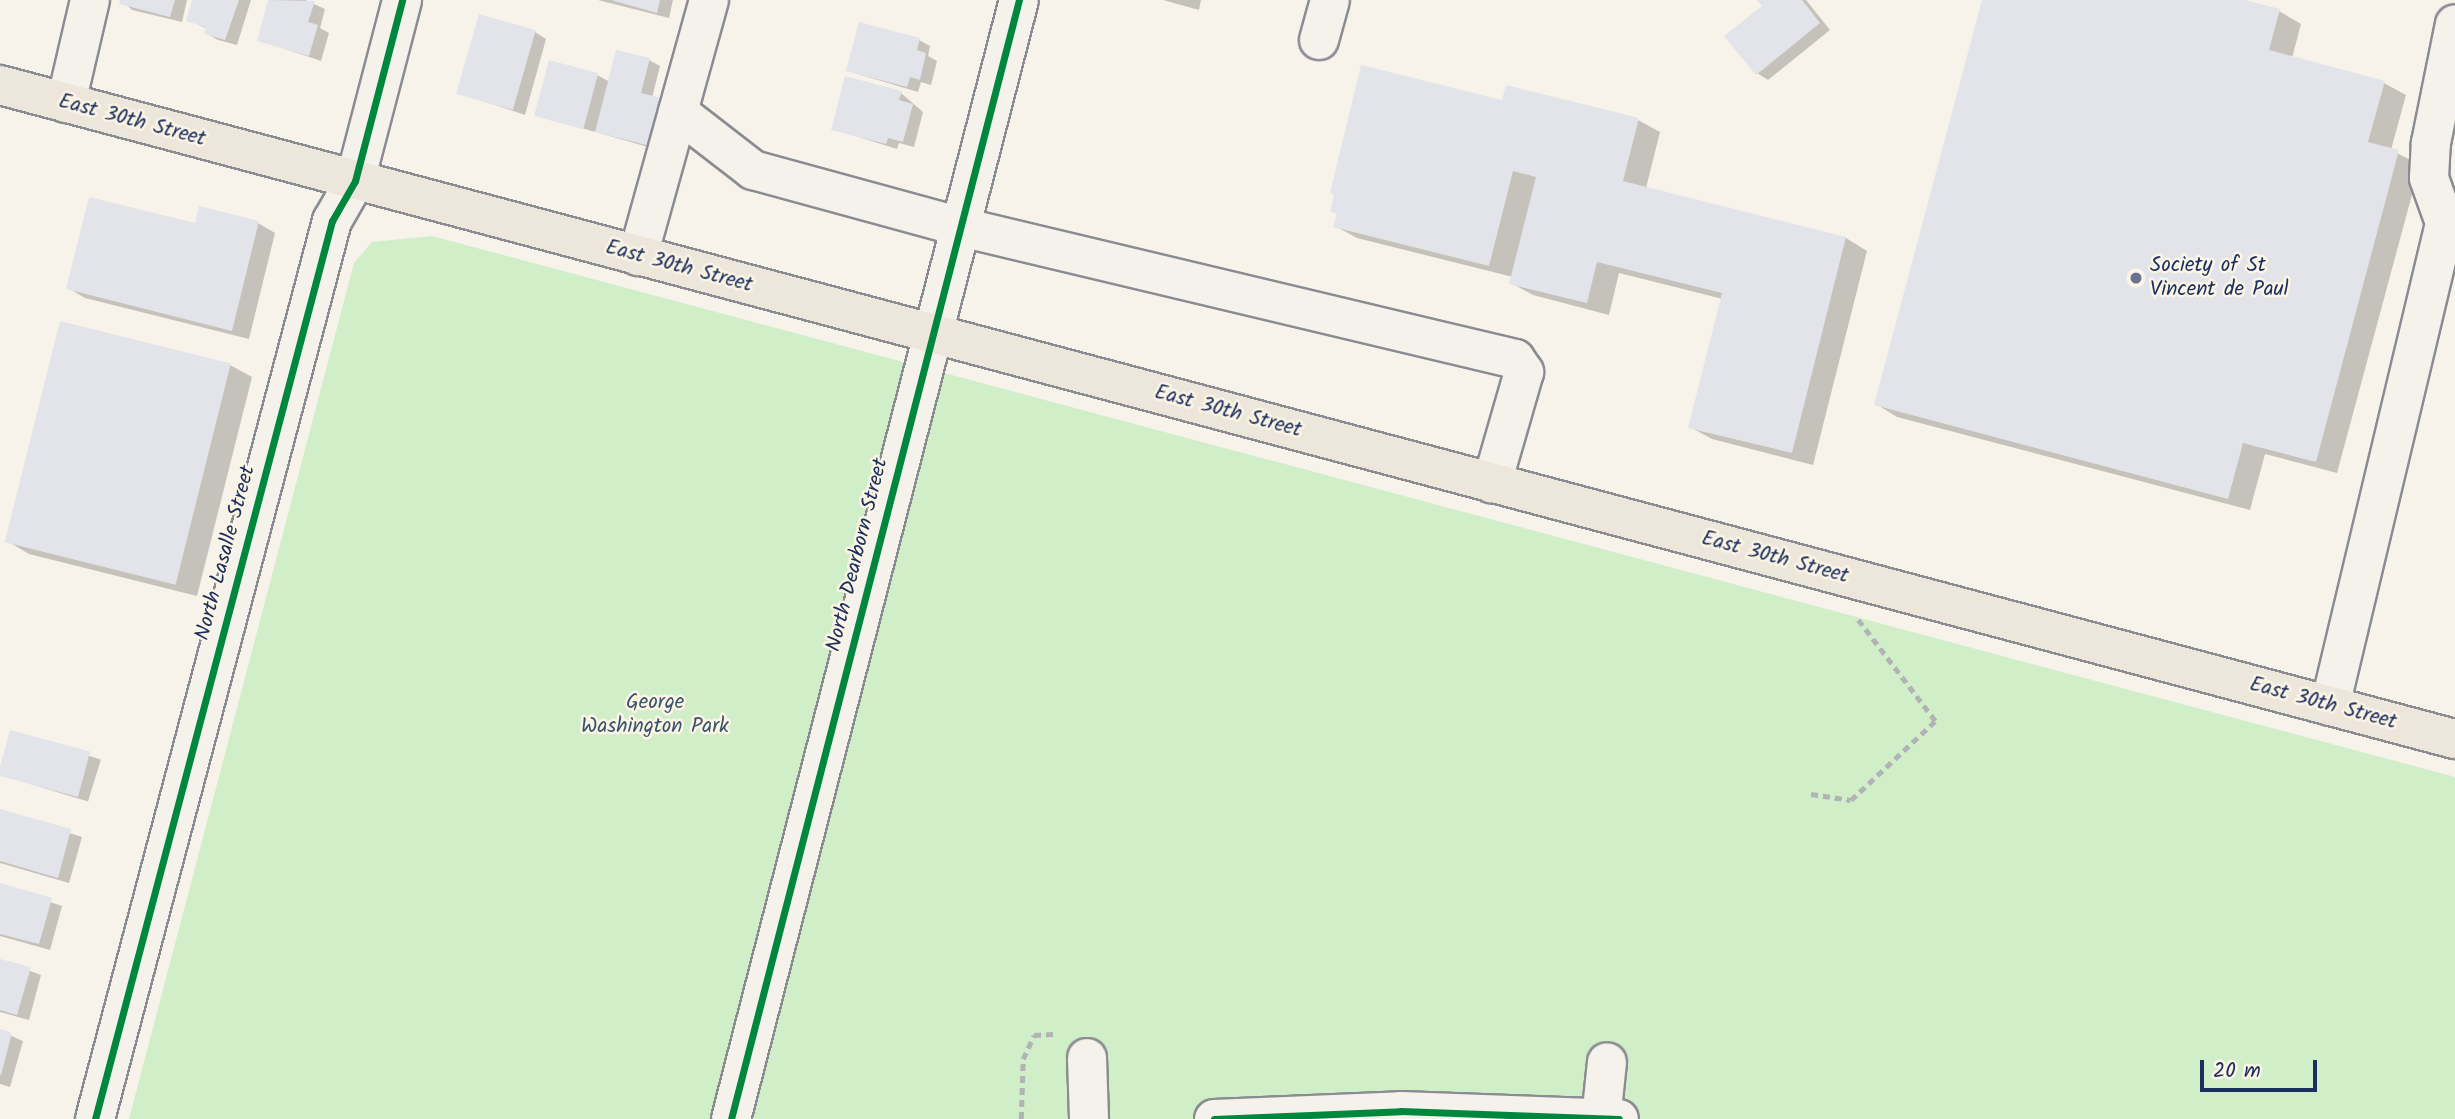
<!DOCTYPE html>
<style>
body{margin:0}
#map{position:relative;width:2455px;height:1119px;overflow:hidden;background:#f7f3ea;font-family:Kalam,sans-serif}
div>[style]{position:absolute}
.green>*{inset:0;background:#d0eec8}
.shadow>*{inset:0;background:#0003;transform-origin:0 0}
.building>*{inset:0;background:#e3e4e9;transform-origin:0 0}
.path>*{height:4.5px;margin-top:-2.25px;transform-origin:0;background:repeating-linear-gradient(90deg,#b2b3b4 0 7px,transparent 0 12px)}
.roads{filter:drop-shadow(2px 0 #8a8c91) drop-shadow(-2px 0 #8a8c91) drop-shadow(0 2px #8a8c91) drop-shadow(0 -2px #8a8c91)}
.minor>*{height:38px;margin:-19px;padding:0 19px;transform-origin:19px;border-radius:19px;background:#f5f2ec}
.major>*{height:38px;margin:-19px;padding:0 19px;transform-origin:19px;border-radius:19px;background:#ede6da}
.cycleway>*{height:7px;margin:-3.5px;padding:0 3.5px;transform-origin:3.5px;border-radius:3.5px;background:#00873e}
.dots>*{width:19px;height:19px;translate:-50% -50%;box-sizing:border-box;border:4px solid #fcf5e5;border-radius:50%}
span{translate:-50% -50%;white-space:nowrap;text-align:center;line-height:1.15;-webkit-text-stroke:5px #fcf5e5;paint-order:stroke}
.street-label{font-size:21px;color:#1b2f5e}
.poi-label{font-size:21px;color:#1b2f5e}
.left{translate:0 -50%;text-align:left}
.park-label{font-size:21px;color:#39546e}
.scale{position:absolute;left:2200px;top:1060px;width:117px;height:32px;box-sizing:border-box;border:4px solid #1b2f5e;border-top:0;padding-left:9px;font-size:21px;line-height:24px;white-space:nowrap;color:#1b2f5e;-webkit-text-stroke:5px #fcf5e5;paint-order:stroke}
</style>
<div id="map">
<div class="green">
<i style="clip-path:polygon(432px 236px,2455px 777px,2455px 1119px,129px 1119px,354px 263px,372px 242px)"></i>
</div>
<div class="shadow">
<i style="clip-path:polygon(122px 0,187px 0,182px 22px,132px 10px)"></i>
<i style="clip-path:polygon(194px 0,251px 0,237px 45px,218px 40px,206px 33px,208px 29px,188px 20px)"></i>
<i style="clip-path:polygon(270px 0,305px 0,325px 9px,320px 28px,329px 33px,321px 61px,259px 40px)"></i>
<i style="clip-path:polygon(598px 0,673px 0,669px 18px)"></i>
<i style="clip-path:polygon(1163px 0,1201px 0,1199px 10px)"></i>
<i style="clip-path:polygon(1759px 0,1806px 0,1830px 30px,1768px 80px,1757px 73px,1765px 6px)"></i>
<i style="clip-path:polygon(1983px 0,2238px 0,2279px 11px,2301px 24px,2292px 58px,2384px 83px,2406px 95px,2391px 150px,2420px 165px,2337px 473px,2265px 454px,2250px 510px,1897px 417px,1876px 404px)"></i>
<i style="clip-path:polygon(535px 32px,546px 39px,525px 115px,459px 93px)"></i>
<i style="clip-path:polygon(919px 40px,930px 46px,928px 56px,937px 61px,931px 85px,921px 82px,918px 92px,848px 71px)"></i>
<i style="clip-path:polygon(649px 60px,660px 66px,652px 98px,662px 151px,536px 115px,597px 75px,610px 82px)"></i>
<i style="clip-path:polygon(901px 93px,923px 112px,914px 147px,899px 143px,897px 149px,833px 129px)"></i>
<i style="clip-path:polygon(1503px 102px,1638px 120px,1660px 132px,1646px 188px,1846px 238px,1867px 251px,1813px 465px,1712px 439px,1690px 427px,1723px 299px,1619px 273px,1609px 315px,1533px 295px,1511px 283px,1513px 277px,1357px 238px,1335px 226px,1338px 214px,1332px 211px)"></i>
<i style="clip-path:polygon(258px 223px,275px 233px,249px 339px,85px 298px,68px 288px,196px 226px)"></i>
<i style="clip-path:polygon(230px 365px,252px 377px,197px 596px,29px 554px,7px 541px)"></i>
<i style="left:11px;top:732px;width:94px;height:44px;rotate:17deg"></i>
<i style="clip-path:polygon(0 811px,82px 837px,69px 883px,0 863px)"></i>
<i style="clip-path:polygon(0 885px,62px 906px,50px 950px,0 936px)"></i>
<i style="clip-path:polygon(0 960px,41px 975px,29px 1020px,0 1012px)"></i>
<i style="clip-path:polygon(0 1031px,23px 1041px,10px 1087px,0 1084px)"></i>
</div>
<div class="building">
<i style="clip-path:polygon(120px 0,175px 0,170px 17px,119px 4px)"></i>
<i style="clip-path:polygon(192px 0,239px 0,225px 40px,204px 34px,206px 27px,186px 21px)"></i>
<i style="clip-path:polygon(268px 0,315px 1px,308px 22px,318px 25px,309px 56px,257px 41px)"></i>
<i style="clip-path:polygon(611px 0,660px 0,657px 13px)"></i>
<i style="clip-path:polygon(1757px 0,1802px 0,1820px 23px,1756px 75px,1724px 36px,1762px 6px)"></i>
<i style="clip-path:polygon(1982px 0,2245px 0,2280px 9px,2269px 50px,2385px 81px,2368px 142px,2399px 150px,2316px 462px,2243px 443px,2228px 499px,1874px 405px)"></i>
<i style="left:479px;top:14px;width:59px;height:83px;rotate:16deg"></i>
<i style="clip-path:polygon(859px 22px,920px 38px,917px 50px,926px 53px,920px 80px,910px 77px,907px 87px,846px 71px)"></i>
<i style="clip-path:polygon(616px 50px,650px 58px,641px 93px,662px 98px,650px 146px,595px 132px)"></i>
<i style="left:549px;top:60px;width:51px;height:58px;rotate:15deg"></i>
<i style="clip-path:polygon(1361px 65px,1502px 100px,1506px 85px,1639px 118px,1623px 181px,1846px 237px,1792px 453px,1688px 428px,1722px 293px,1597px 262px,1587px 303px,1509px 284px,1536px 177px,1513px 171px,1489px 266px,1333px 227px,1337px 213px,1330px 212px,1334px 195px,1330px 193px)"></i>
<i style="clip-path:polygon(845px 76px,902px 91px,899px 100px,913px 104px,903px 142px,888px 138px,886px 144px,831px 130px)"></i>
<i style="clip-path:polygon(89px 197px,195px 223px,199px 206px,259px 221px,232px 331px,66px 289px)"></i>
<i style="left:60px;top:321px;width:176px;height:228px;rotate:14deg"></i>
<i style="left:10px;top:730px;width:83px;height:47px;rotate:15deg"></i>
<i style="clip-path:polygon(0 809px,71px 829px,58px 878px,0 861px)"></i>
<i style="clip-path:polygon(0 883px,52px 898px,39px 944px,0 934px)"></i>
<i style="clip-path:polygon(0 959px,31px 967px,17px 1015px,0 1010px)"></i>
<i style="clip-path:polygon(0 1029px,12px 1033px,1px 1075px,0 1074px)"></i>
</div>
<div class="path">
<i style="left:1811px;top:794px;width:40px;rotate:8.5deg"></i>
<i style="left:1851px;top:800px;width:115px;rotate:-43.2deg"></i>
<i style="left:1935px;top:721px;width:127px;rotate:-127.3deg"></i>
<i style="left:1021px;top:1119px;width:60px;rotate:-88.1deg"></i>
<i style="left:1023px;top:1059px;width:26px;rotate:-65deg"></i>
<i style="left:1034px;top:1035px;width:19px;rotate:-3deg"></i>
</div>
<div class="roads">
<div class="minor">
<i style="left:1319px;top:40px;width:41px;rotate:-74.6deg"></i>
<i style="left:66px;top:103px;width:106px;rotate:-76.9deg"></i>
<i style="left:678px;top:112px;width:95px;rotate:37.7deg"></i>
<i style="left:753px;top:170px;width:216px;rotate:15.3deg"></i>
<i style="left:961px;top:227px;width:570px;rotate:13.4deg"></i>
<i style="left:1515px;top:359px;width:16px;rotate:55deg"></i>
<i style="left:1524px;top:372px;width:116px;rotate:106.1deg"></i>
<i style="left:638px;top:256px;width:266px;rotate:-74.5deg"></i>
<i style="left:2330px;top:706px;width:497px;rotate:-76.6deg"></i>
<i style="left:2445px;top:223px;width:48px;rotate:-109.6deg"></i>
<i style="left:2429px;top:178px;width:35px;rotate:-87deg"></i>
<i style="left:2431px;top:143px;width:121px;rotate:-78.6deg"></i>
<i style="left:1087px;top:1058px;width:61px;rotate:88.1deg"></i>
<i style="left:95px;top:1119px;width:929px;rotate:-75.22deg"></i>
<i style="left:332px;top:221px;width:46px;rotate:-60.1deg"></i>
<i style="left:355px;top:181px;width:187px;rotate:-75.4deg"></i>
<i style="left:731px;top:1119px;width:1155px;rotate:-75.57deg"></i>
<i style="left:1214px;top:1119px;width:187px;rotate:-2.4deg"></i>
<i style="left:1401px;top:1111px;width:218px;rotate:2.1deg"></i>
<i style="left:1601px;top:1119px;width:57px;rotate:-84deg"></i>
</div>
<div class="major">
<i style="left:0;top:85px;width:2541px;rotate:14.92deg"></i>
</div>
</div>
<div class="cycleway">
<i style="left:95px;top:1119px;width:929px;rotate:-75.22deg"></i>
<i style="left:332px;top:221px;width:46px;rotate:-60.1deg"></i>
<i style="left:355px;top:181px;width:187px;rotate:-75.4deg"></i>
<i style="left:731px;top:1119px;width:1155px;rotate:-75.57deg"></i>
<i style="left:1214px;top:1119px;width:187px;rotate:-2.4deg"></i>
<i style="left:1401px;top:1111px;width:218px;rotate:2.1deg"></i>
</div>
<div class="dots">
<i style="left:2136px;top:278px;background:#68748f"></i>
</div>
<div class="street-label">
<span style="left:132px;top:121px;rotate:15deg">East 30th Street</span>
<span style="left:679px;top:267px;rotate:15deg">East 30th Street</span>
<span style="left:1228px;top:412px;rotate:15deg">East 30th Street</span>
<span style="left:226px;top:553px;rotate:-75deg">North Lasalle Street</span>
<span style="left:858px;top:555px;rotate:-76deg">North Dearborn Street</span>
<span style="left:1775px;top:558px;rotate:15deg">East 30th Street</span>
<span style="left:2323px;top:704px;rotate:15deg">East 30th Street</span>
</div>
<div class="poi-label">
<span class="left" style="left:2150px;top:278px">Society of St<br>Vincent de Paul</span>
</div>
<div class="park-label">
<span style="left:655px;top:715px">George<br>Washington Park</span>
</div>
<div class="scale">20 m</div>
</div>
